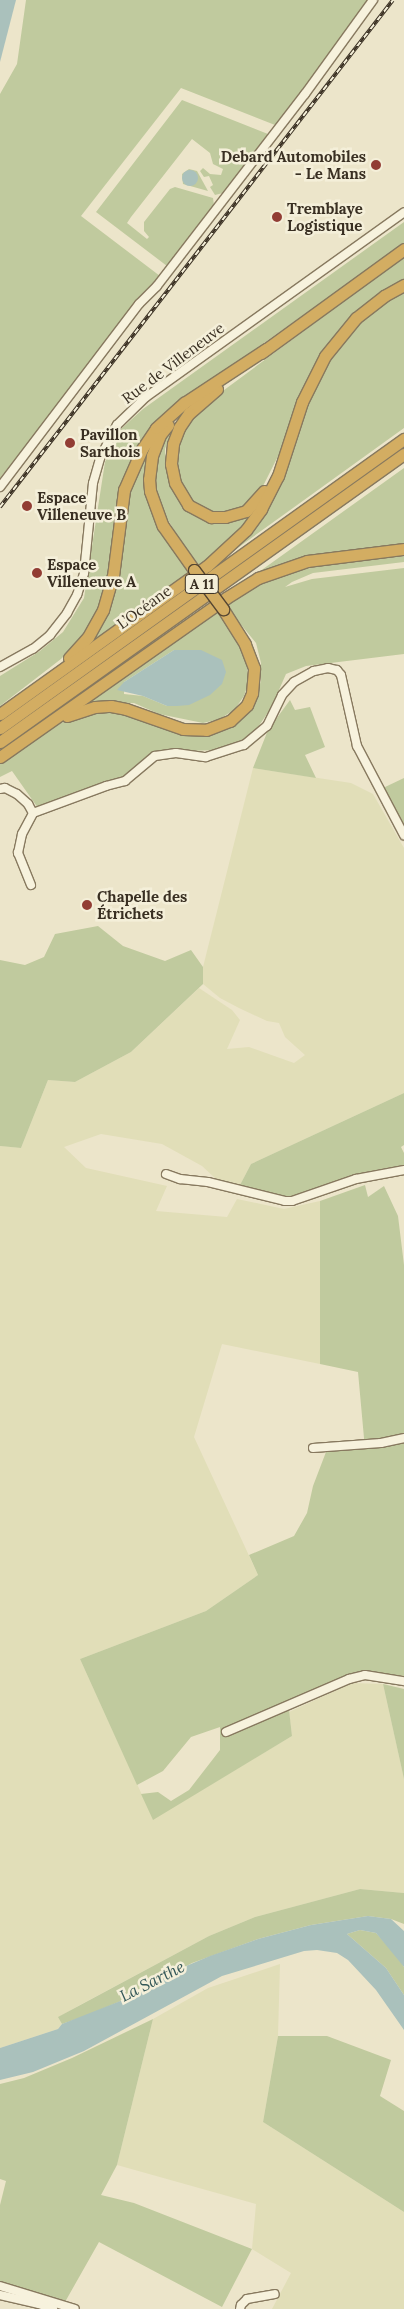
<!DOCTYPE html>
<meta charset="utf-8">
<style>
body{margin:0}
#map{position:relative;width:404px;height:2309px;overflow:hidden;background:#ece5ca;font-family:Lora,serif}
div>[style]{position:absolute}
.farmland>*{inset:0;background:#e1deb8}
.green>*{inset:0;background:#c0ca9e}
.water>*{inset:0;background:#aac1bc}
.round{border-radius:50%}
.roads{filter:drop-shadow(1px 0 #87795f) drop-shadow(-1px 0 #87795f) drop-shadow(0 1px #87795f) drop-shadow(0 -1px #87795f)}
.minor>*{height:8px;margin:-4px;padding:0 4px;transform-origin:4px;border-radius:4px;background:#f7f2dd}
.highway>*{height:11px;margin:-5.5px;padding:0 5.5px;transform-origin:5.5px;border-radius:5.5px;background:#d3ad62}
.rail>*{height:4px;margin-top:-2px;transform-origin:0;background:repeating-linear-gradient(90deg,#f4efd9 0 5.5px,#392f22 0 11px);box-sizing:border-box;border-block:1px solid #392f22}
.bridges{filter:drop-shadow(1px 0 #564733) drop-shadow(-1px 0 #564733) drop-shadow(0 1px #564733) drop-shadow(0 -1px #564733)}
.highway-bridge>*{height:11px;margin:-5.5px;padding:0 5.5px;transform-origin:5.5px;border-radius:5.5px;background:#d3ad62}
.dots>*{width:14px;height:14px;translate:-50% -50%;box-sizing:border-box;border:2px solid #f4efd9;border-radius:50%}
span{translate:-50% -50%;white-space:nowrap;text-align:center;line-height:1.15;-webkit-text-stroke:5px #f4efd9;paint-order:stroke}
.shield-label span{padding:1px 4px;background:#f4efd9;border:1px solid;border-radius:4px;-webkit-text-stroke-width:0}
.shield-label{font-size:14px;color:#392f22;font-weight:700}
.poi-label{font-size:15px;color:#392f22;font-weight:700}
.right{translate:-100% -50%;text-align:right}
.left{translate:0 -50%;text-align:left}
.street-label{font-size:15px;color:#392f22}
.water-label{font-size:16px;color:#325657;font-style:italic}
</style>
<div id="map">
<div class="farmland">
<i style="clip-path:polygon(253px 768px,351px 783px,373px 794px,404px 848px,404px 1093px,251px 1164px,240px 1185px,216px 1179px,202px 1166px,162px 1144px,101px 1134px,64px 1147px,86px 1168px,167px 1186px,156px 1211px,227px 1217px,237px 1199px,284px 1209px,320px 1201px,320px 1364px,222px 1344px,194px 1437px,258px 1575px,206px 1611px,80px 1659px,153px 1819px,292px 1736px,289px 1712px,352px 1683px,383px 1684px,404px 1779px,404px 1893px,360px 1889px,255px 1917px,209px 1936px,78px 2006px,59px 2017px,62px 2024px,58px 2029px,0 2048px,0 1146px,21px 1148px,48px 1080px,75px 1082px,131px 1052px,199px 988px,232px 1010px,240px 1020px,227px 1049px,249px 1047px,294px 1063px,305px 1055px,285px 1037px,279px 1023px,267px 1021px,239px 1008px,220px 998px,203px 984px,203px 967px)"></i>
<i style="clip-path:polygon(280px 1964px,278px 2036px,263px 2122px,404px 2212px,404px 2309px,272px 2309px,291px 2273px,252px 2249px,256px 2204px,117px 2165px,153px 2019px,208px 1988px)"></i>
</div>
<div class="green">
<i style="clip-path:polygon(26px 0,367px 0,302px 91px,275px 125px,181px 88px,81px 216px,160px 276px,0 478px,0 94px,17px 64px)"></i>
<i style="clip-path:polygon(182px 100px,268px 134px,223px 193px,215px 195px,210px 187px,213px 185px,209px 176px,204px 177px,200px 171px,203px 168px,210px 174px,221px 175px,223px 169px,213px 164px,210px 153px,192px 139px,131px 217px,127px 223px,147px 239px,149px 237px,144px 231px,144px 222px,170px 189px,175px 187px,213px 198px,214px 205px,167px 266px,96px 212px)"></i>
<i style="clip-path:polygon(189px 169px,197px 171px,208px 191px,183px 184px,182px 174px)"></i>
<i style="clip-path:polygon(404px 222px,404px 244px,165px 413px,139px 447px,105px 593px,95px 617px,78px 642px,61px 659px,0 706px,0 676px,40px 651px,63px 632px,84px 598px,105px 462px,121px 429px,143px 409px)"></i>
<i style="clip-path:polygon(404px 257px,404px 282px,342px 329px,261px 490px,247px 505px,218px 514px,195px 505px,177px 482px,175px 471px,176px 441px,197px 410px)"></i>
<i style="clip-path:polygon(404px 288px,404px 428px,225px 557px,243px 541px,259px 519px,317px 374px,352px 325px)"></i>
<i style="clip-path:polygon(173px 426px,165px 449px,166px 468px,171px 488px,179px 501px,193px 515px,211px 522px,225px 523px,237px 519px,261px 503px,229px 543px,197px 567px,163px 512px,155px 492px,157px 457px,165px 437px)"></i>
<i style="clip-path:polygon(155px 436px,144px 476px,155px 522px,191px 572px,83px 650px,96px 636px,114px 596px,120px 567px,124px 504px,134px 469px)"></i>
<i style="clip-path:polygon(404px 468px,404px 546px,327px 554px,242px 584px)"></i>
<i style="clip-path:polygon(404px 556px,404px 562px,313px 573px,292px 582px,285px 587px,312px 579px,404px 568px,404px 654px,306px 666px,286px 674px,271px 708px,256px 730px,238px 744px,218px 750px,157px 752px,127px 775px,38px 808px,12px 771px,0 777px,0 762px,51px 728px,82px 713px,105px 711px,133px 716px,180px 733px,200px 736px,220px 732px,237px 723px,248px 713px,256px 699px,261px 680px,261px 663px,256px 643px,224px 604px,243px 591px,283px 575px,318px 566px)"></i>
<i style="clip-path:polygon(evenodd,217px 608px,236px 637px,246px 657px,249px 681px,244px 696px,235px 709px,220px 719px,203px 723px,159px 714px,134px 703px,86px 702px,217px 608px,174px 650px,167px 706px,143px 696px,124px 694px,124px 682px,174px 650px)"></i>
<i style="clip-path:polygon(290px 700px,295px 710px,310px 707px,325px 747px,305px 755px,316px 778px,253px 768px,268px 730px)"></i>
<i style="clip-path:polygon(404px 778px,404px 825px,383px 788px)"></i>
<i style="clip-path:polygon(98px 926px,123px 946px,165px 961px,191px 950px,203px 967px,203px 984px,131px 1052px,75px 1082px,48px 1080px,21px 1148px,0 1146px,0 960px,25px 965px,44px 957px,55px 934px)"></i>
<i style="clip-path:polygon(404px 1093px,404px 1145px,401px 1147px,404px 1153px,404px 1165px,371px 1171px,291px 1198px,240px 1185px,251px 1164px)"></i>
<i style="clip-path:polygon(365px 1185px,368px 1197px,384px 1186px,398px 1216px,404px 1265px,404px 1676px,365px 1671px,288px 1701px,292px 1736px,153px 1820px,141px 1794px,158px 1792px,171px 1801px,189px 1790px,220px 1750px,220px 1727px,191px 1737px,163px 1771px,137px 1785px,80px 1659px,206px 1611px,258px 1575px,249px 1555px,294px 1536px,307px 1513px,313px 1486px,326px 1452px,365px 1449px,358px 1372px,320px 1364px,320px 1201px)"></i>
<i style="clip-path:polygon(383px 1684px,404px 1689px,404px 1779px)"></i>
<i style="clip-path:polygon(360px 1889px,404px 1893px,404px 1924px,391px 1919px,368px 1916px,311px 1925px,258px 1939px,192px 1963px,128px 1998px,85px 2016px,62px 2024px,58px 2017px,209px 1936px,255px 1917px)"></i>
<i style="clip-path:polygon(360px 1930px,376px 1933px,397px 1956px,404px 1967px,404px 1995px,386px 1968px,347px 1934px)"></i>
<i style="clip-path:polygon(153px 2019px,117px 2165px,101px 2195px,134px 2203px,252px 2249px,222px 2307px,99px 2242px,65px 2302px,0 2282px,0 2205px,6px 2181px,0 2179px,0 2084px,24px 2078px,72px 2058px)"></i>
<i style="clip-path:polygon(278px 2036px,327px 2036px,391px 2060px,380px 2096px,404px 2111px,404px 2212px,263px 2122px)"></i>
</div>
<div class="water">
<i style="clip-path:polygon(0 0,16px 0,0 62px)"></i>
<i class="round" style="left:182px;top:170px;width:16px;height:16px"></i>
<i style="clip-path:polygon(174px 650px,201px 650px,222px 660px,226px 672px,222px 684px,210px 695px,189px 705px,177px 706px,167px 706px,143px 696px,117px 690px,124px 682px)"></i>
<i style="clip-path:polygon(368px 1916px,391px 1919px,404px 1931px,404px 1967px,376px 1933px,360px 1930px,347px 1934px,386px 1968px,404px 1995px,404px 2030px,376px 1990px,348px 1960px,337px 1953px,317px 1950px,304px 1951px,222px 1976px,84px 2051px,33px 2072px,0 2080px,0 2048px,58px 2029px,62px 2024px,128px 1998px,179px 1969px,210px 1956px,258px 1939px,311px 1925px)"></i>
</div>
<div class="roads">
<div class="minor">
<i style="left:0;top:487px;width:230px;rotate:-52.8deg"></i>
<i style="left:139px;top:304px;width:25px;rotate:-45deg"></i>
<i style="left:157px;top:286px;width:242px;rotate:-52.4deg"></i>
<i style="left:305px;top:94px;width:116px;rotate:-54.1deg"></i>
<i style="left:0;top:667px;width:38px;rotate:-29deg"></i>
<i style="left:33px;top:649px;width:22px;rotate:-39deg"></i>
<i style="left:50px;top:635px;width:28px;rotate:-52deg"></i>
<i style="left:67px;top:613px;width:21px;rotate:-61deg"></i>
<i style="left:77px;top:595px;width:23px;rotate:-72deg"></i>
<i style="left:84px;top:573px;width:90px;rotate:-84.3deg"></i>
<i style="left:93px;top:483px;width:26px;rotate:-74deg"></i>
<i style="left:100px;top:458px;width:37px;rotate:-63deg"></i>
<i style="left:117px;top:425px;width:40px;rotate:-44deg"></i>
<i style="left:146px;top:397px;width:317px;rotate:-35.6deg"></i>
<i style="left:0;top:789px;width:5px;rotate:-11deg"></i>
<i style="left:5px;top:788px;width:13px;rotate:27deg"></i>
<i style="left:17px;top:794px;width:15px;rotate:42deg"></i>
<i style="left:28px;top:804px;width:10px;rotate:61deg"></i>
<i style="left:31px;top:885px;width:35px;rotate:-112deg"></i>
<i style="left:18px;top:853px;width:19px;rotate:-78deg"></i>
<i style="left:22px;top:834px;width:24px;rotate:-62deg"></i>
<i style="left:33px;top:813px;width:78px;rotate:-20.3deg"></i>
<i style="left:106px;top:786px;width:20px;rotate:-15deg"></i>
<i style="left:125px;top:781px;width:39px;rotate:-40deg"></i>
<i style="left:155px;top:756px;width:21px;rotate:-8deg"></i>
<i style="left:176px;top:753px;width:30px;rotate:8deg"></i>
<i style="left:206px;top:757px;width:40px;rotate:-18deg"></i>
<i style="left:244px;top:745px;width:30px;rotate:-40deg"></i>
<i style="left:267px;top:726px;width:34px;rotate:-64deg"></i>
<i style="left:282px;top:695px;width:18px;rotate:-47deg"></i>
<i style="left:294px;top:682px;width:23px;rotate:-29deg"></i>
<i style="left:314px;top:671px;width:14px;rotate:-12deg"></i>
<i style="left:328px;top:668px;width:9px;rotate:13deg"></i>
<i style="left:337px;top:670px;width:6px;rotate:51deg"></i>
<i style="left:341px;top:675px;width:73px;rotate:77.3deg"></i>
<i style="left:357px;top:746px;width:101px;rotate:62.2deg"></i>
<i style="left:166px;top:1174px;width:15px;rotate:20deg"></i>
<i style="left:180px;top:1179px;width:28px;rotate:6deg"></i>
<i style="left:208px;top:1182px;width:79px;rotate:13.9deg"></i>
<i style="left:285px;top:1201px;width:7px"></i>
<i style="left:292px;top:1201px;width:68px;rotate:-19deg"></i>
<i style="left:356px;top:1179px;width:49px;rotate:-10.6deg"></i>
<i style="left:313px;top:1448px;width:68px;rotate:-4.2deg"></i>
<i style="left:381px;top:1443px;width:24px;rotate:-12deg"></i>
<i style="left:226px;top:1732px;width:134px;rotate:-23.3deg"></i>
<i style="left:349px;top:1679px;width:16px;rotate:-14deg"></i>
<i style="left:365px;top:1675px;width:39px;rotate:9deg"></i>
<i style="left:0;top:2286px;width:78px;rotate:17deg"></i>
<i style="left:0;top:2295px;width:40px;rotate:13deg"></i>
<i style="left:39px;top:2304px;width:15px;rotate:20deg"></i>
<i style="left:240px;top:2309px;width:4px;rotate:-76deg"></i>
<i style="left:241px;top:2305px;width:8px;rotate:-45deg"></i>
<i style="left:247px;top:2299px;width:28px;rotate:-10deg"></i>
</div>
<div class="highway">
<i style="left:261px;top:353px;width:177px;rotate:-36deg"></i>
<i style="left:217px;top:389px;width:37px;rotate:139deg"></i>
<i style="left:189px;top:413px;width:18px;rotate:124deg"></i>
<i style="left:179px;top:428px;width:17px;rotate:111deg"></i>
<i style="left:173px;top:444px;width:20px;rotate:96deg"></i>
<i style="left:171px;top:464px;width:19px;rotate:78deg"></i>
<i style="left:175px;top:483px;width:26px;rotate:59deg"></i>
<i style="left:188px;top:505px;width:26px;rotate:28deg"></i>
<i style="left:211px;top:517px;width:14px"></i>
<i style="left:225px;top:517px;width:22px;rotate:-16deg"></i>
<i style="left:246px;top:511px;width:27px;rotate:-48deg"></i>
<i style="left:168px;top:425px;width:13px;rotate:129deg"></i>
<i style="left:160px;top:435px;width:22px;rotate:111deg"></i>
<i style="left:152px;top:456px;width:23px;rotate:97deg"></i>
<i style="left:149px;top:479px;width:12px;rotate:85deg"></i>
<i style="left:150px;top:491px;width:37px;rotate:70deg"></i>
<i style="left:163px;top:526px;width:54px;rotate:54.8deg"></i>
<i style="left:69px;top:658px;width:28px;rotate:-48deg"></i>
<i style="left:88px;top:637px;width:31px;rotate:-61deg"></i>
<i style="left:103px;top:610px;width:35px;rotate:-74deg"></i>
<i style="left:113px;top:576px;width:87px;rotate:-82.7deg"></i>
<i style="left:124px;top:490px;width:45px;rotate:-66.3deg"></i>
<i style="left:142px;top:449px;width:25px;rotate:-56deg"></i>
<i style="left:156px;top:428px;width:38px;rotate:-42deg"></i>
<i style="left:184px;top:403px;width:98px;rotate:-33.4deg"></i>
<i style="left:0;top:714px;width:254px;rotate:-35.6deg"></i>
<i style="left:207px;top:566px;width:53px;rotate:-42.7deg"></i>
<i style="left:246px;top:530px;width:26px;rotate:-54deg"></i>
<i style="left:261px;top:509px;width:37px;rotate:-63deg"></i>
<i style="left:278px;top:476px;width:78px;rotate:-72deg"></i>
<i style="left:302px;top:402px;width:51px;rotate:-63.4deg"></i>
<i style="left:325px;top:356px;width:49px;rotate:-50.8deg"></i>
<i style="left:356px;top:318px;width:36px;rotate:-38deg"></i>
<i style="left:384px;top:296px;width:23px;rotate:-29deg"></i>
<i style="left:67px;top:716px;width:29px;rotate:-18deg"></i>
<i style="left:95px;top:707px;width:16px;rotate:-4deg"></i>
<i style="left:111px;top:706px;width:15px;rotate:11deg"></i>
<i style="left:126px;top:709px;width:60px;rotate:19.3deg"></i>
<i style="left:183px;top:729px;width:23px;rotate:2deg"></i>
<i style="left:206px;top:730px;width:26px;rotate:-21deg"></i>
<i style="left:230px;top:721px;width:23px;rotate:-43deg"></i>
<i style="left:247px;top:705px;width:13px;rotate:-67deg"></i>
<i style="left:252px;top:693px;width:25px;rotate:-85deg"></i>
<i style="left:254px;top:668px;width:26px;rotate:-111deg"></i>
<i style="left:245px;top:644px;width:41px;rotate:-122.2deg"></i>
<i style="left:0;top:728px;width:497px;rotate:-35.6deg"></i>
<i style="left:0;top:742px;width:496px;rotate:-35.5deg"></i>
<i style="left:0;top:757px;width:276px;rotate:-35.1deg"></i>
<i style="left:226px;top:598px;width:38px;rotate:-32deg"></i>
<i style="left:258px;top:578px;width:52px;rotate:-19.1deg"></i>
<i style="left:307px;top:561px;width:98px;rotate:-7.1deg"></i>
</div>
</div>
<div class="rail">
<i style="left:0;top:507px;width:641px;rotate:-52.22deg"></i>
</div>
<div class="bridges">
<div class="highway-bridge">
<i style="left:194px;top:570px;width:49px;rotate:53.4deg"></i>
</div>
</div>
<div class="dots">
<i style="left:376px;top:165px;background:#923d34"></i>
<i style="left:277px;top:217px;background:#923d34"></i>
<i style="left:70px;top:443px;background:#923d34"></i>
<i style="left:27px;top:506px;background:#923d34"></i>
<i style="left:37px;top:573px;background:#923d34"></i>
<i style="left:87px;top:905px;background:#923d34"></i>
</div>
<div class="shield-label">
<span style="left:202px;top:584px">A 11</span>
</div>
<div class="poi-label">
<span class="right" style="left:366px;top:165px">Debard Automobiles<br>- Le Mans</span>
<span class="left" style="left:287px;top:217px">Tremblaye<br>Logistique</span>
<span class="left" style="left:80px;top:443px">Pavillon<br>Sarthois</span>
<span class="left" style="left:37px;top:506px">Espace<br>Villeneuve B</span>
<span class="left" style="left:47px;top:573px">Espace<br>Villeneuve A</span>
<span class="left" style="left:97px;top:905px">Chapelle des<br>Étrichets</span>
</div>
<div class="street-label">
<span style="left:173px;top:363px;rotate:-37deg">Rue de Villeneuve</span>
<span style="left:144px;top:607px;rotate:-36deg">L’Océane</span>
</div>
<div class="water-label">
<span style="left:152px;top:1981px;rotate:-27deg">La Sarthe</span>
</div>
</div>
